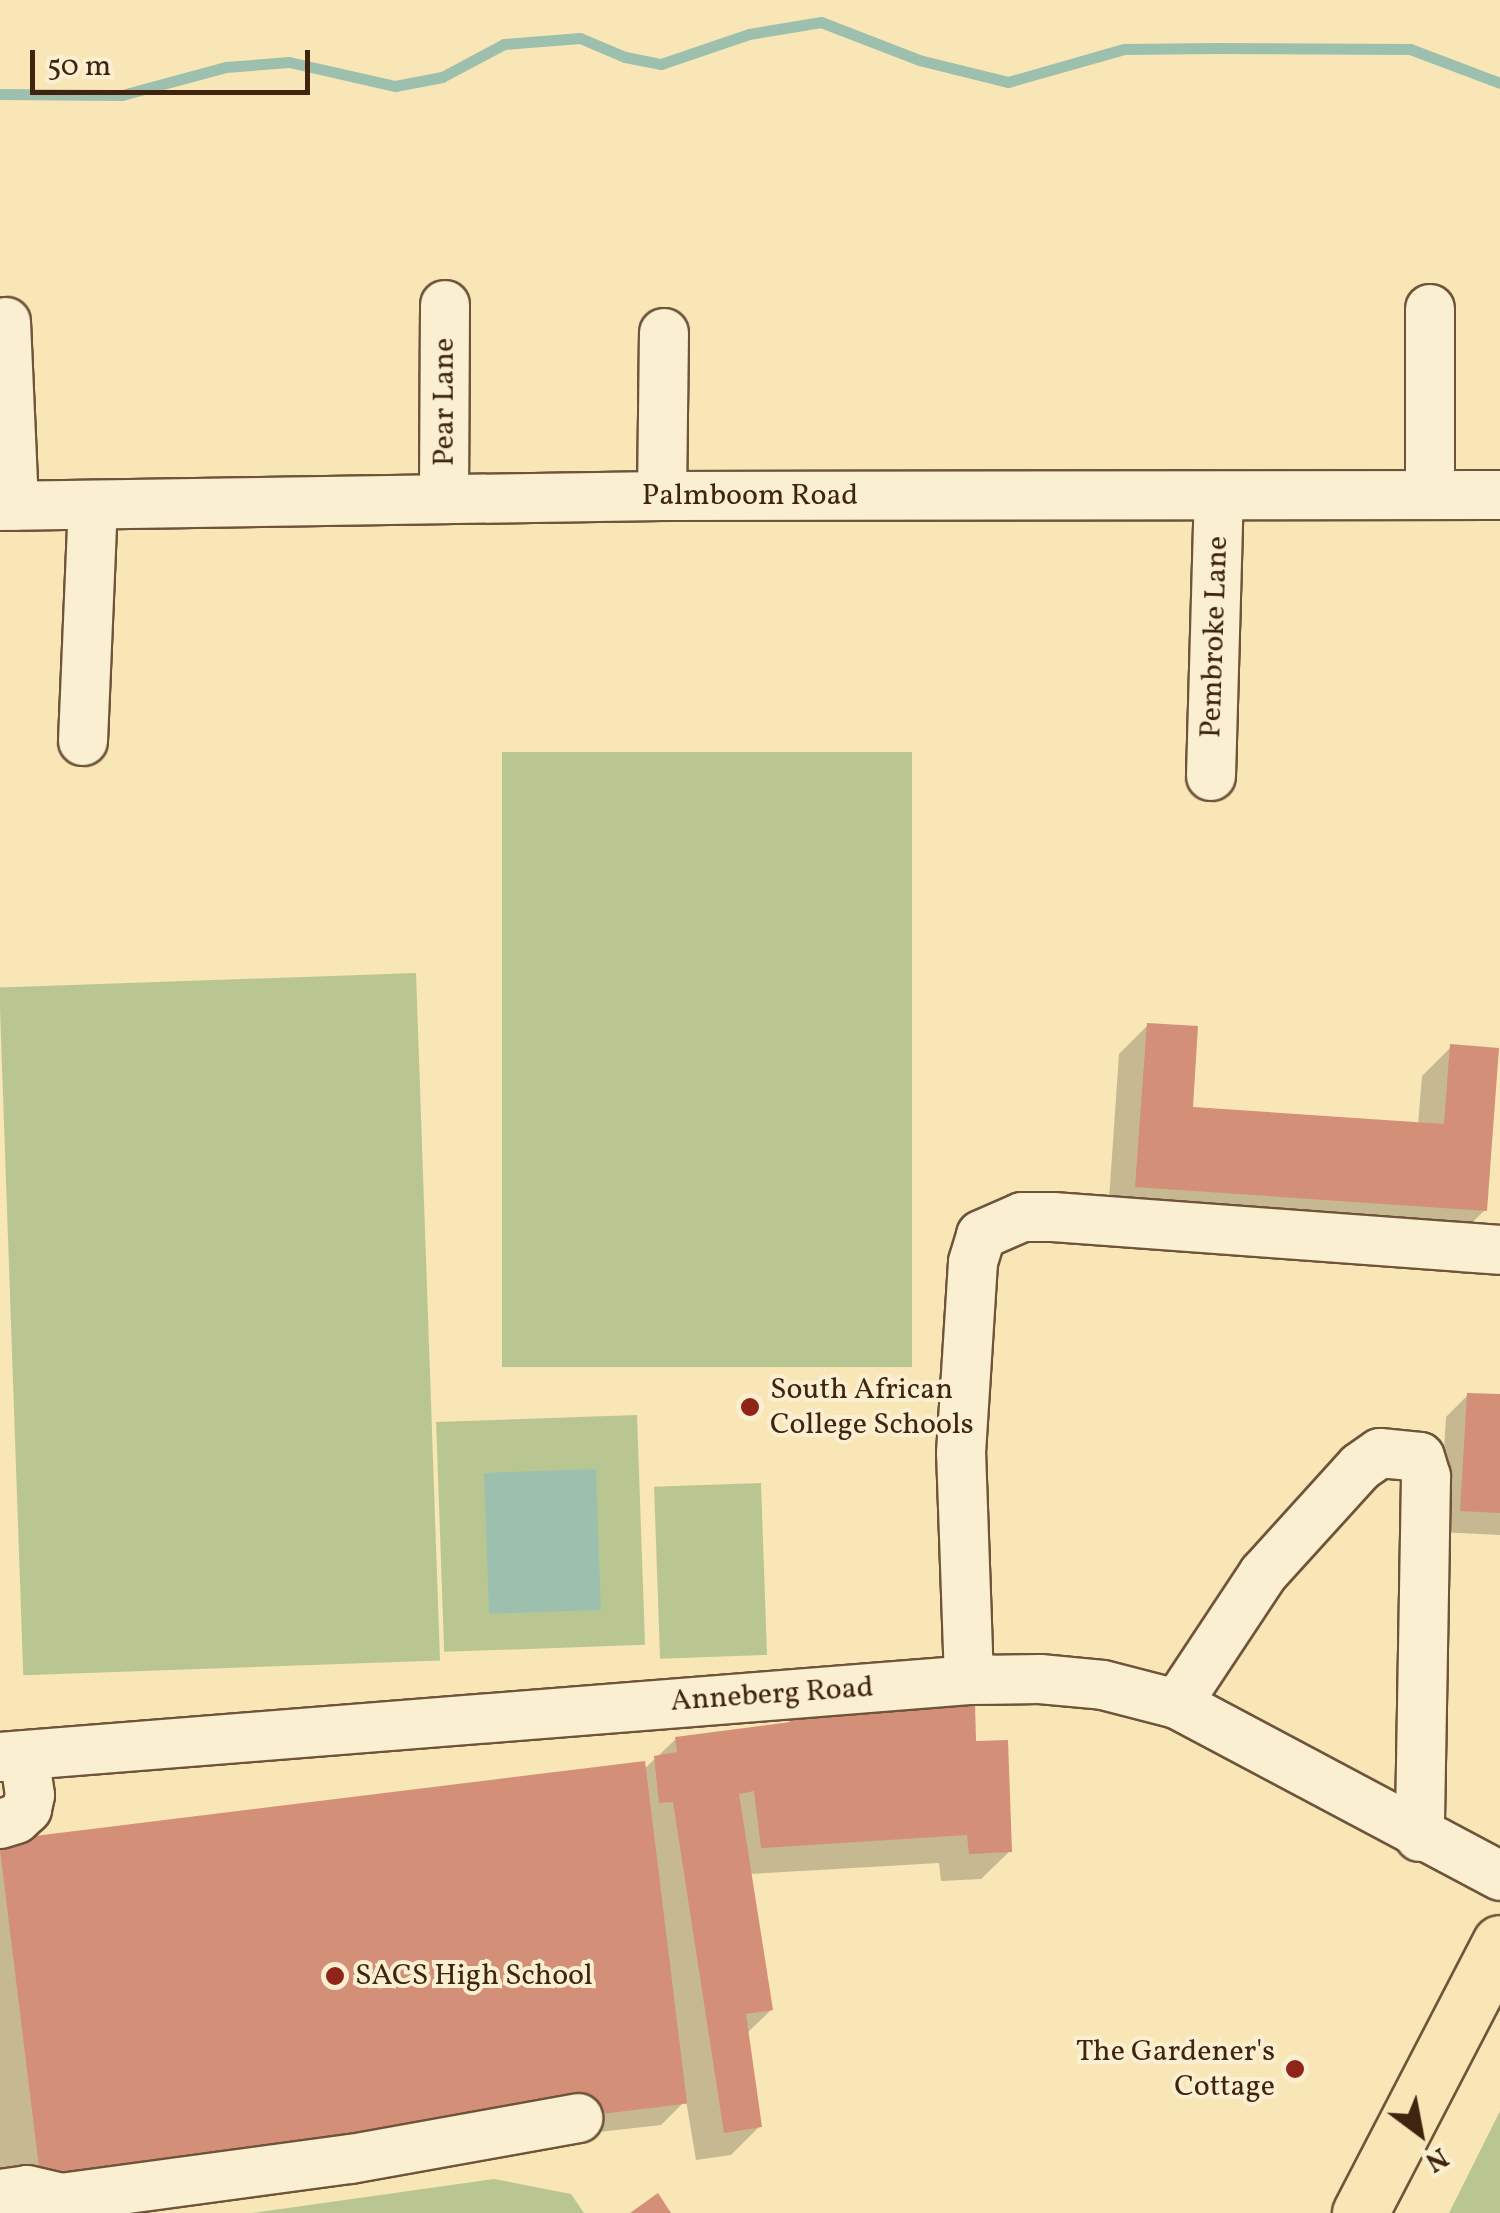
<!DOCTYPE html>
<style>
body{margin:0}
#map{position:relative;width:1500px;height:2213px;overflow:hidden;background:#f8e6b6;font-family:Vollkorn,serif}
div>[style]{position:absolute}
.green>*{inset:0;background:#bac691;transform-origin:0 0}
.water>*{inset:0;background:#9dc0ae;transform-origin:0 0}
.shadow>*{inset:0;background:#0003}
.stream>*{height:11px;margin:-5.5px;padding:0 5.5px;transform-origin:5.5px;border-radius:5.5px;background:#9dc0ae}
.building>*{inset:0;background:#d38f77;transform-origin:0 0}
.roads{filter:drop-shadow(2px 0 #6f543a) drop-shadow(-2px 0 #6f543a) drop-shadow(0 2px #6f543a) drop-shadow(0 -2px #6f543a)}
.minor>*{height:48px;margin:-24px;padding:0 24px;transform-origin:24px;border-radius:24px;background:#faefd0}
.major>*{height:55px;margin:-27.5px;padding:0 27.5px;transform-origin:27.5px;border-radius:27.5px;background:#f8e6b6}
.dots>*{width:28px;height:28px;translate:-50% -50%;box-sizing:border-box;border:5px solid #faefd0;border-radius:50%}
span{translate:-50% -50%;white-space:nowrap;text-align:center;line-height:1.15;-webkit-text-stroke:8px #faefd0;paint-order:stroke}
.street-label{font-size:30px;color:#412410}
.poi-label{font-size:30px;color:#412410}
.left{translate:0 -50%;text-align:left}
.right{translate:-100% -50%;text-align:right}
.north{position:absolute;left:1370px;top:2083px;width:100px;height:100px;-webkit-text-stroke:8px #faefd0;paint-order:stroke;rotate:148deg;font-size:28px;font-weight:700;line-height:40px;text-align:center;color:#412410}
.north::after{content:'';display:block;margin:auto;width:35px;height:45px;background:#412410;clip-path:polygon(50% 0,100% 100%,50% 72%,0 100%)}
.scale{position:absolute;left:30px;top:50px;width:280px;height:45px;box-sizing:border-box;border:5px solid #412410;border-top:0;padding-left:12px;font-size:30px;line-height:35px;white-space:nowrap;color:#412410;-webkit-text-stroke:8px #faefd0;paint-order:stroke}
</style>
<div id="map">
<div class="green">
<i style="left:502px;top:752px;width:410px;height:615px"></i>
<i style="left:416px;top:973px;width:688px;height:417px;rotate:88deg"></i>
<i style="left:637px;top:1415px;width:230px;height:201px;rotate:88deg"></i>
<i style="left:761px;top:1483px;width:172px;height:107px;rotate:88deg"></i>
<i style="clip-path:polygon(1500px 2111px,1500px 2213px,1449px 2213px)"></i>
<i style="clip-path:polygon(494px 2179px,571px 2194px,584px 2213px,252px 2213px)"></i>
</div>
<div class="water">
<i style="left:596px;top:1469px;width:141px;height:112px;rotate:88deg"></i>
</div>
<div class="shadow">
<i style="clip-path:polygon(1148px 1025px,1190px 1110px,1418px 1125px,1422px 1076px,1451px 1047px,1485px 1210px,1456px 1238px,1108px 1214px,1119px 1054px)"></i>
<i style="clip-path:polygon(1468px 1395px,1500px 1397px,1500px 1535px,1439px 1532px,1446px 1417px)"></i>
<i style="clip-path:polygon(792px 1719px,974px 1743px,1010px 1851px,981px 1879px,941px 1881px,939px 1863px,749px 1874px,771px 2010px,746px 2034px,760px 2126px,731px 2155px,696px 2160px,686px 2100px,661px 2125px,0 2200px,0 1851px,643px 1770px,676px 1739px,786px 1725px)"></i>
</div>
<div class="stream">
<i style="left:0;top:94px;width:122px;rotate:0.5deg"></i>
<i style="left:122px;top:95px;width:108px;rotate:-15.1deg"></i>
<i style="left:226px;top:67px;width:63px;rotate:-4.5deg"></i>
<i style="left:289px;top:62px;width:109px;rotate:12.8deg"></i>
<i style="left:395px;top:86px;width:48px;rotate:-10.8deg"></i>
<i style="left:442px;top:77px;width:70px;rotate:-28deg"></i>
<i style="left:504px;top:44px;width:76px;rotate:-4.5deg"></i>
<i style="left:580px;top:38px;width:49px;rotate:22.9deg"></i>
<i style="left:625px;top:57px;width:37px;rotate:11deg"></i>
<i style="left:661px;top:64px;width:93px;rotate:-18.8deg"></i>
<i style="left:749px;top:34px;width:73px;rotate:-9.5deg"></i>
<i style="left:821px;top:22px;width:105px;rotate:21.2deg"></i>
<i style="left:919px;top:60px;width:92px;rotate:13.9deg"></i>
<i style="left:1008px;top:82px;width:121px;rotate:-15.9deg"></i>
<i style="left:1124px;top:49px;width:91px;rotate:-0.6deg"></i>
<i style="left:1215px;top:48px;width:195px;rotate:0.3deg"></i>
<i style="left:1410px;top:49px;width:96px;rotate:20.7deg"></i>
</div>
<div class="building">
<i style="clip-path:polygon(1147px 1023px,1198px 1026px,1193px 1107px,1444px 1124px,1450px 1044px,1499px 1048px,1487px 1211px,1135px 1187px)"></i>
<i style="clip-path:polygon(1467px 1393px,1500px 1394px,1500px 1513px,1460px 1511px)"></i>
<i style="clip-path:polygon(975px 1703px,976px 1741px,1008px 1740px,1012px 1852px,969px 1854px,967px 1835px,761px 1848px,754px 1791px,739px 1794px,773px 2010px,746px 2014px,762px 2127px,724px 2133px,673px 1802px,659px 1803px,654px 1756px,677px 1752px,675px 1737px,790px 1722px,790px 1716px)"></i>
<i style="left:645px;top:1761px;width:345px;height:651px;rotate:83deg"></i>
<i style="clip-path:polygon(658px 2193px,671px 2213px,630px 2213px)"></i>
</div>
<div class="roads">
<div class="minor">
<i style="left:1430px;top:309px;width:185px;rotate:90deg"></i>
<i style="left:6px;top:322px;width:184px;rotate:87.5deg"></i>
<i style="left:662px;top:496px;width:163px;rotate:-89.3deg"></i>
<i style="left:444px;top:499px;width:194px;rotate:-89.7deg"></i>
<i style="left:0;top:506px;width:662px;rotate:-0.87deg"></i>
<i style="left:662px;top:496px;width:838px;rotate:-0.07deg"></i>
<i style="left:83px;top:741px;width:236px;rotate:-87.6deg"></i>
<i style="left:1211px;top:776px;width:278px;rotate:-88.4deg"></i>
<i style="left:969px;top:1680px;width:227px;rotate:-92deg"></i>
<i style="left:961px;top:1453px;width:191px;rotate:-86.4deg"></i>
<i style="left:973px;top:1262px;width:28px;rotate:-73deg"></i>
<i style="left:981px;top:1235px;width:45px;rotate:-23.7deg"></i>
<i style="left:1022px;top:1217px;width:31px"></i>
<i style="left:1053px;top:1217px;width:448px;rotate:4.2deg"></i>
<i style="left:1177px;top:1704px;width:156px;rotate:-56.5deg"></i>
<i style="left:1263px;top:1574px;width:144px;rotate:-47.8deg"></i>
<i style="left:1360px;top:1467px;width:24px;rotate:-35deg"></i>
<i style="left:1380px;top:1453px;width:40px;rotate:5.7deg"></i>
<i style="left:1420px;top:1457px;width:21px;rotate:73deg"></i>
<i style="left:1426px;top:1477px;width:360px;rotate:91deg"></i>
<i style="left:0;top:1757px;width:972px;rotate:-4.54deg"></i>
<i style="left:969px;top:1680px;width:71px;rotate:-0.8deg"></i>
<i style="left:1040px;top:1679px;width:63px;rotate:5.4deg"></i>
<i style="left:1103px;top:1685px;width:76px;rotate:14.4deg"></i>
<i style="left:1177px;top:1704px;width:366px;rotate:28deg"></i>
<i style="left:0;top:1824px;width:17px;rotate:-17deg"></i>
<i style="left:16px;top:1819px;width:15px;rotate:-42deg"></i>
<i style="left:27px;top:1809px;width:14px;rotate:-78deg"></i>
<i style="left:30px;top:1795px;width:40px;rotate:-98.5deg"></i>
<i style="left:0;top:2194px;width:27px;rotate:-8deg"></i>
<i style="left:27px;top:2190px;width:35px;rotate:13deg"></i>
<i style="left:61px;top:2198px;width:293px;rotate:-7.7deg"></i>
<i style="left:351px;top:2159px;width:231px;rotate:-10.2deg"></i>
</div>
<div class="major">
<i style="left:1360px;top:2213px;width:304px;rotate:-62.6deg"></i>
</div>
</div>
<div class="dots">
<i style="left:750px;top:1407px;background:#8f2418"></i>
<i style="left:335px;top:1976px;background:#8f2418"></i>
<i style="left:1295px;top:2069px;background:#8f2418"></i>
</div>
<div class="street-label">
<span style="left:445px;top:402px;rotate:-90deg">Pear Lane</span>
<span style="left:750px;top:496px">Palmboom Road</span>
<span style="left:1215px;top:637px;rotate:-88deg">Pembroke Lane</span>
<span style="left:772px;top:1695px;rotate:-4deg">Anneberg Road</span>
</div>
<div class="poi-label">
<span class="left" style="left:770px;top:1407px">South African<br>College Schools</span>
<span class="left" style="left:355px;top:1976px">SACS High School</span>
<span class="right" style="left:1275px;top:2069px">The Gardener's<br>Cottage</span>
</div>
<div class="north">N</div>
<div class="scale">50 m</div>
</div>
